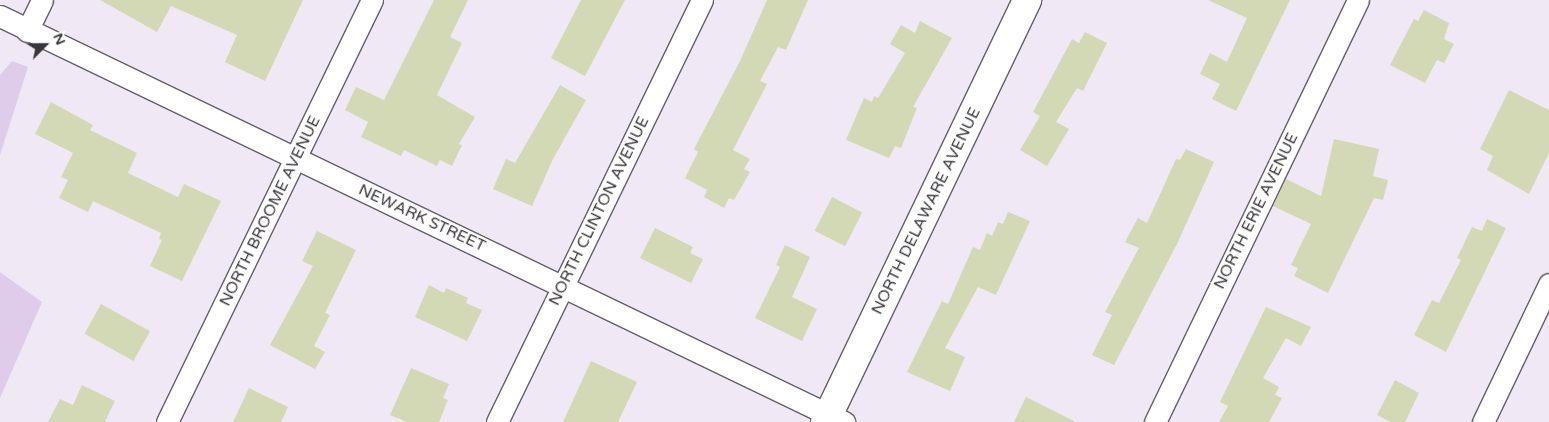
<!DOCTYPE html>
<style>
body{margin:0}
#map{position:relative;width:1549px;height:422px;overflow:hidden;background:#f0e8f4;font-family:"Varela Round",sans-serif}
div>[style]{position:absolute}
.green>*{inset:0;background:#dfcceb}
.building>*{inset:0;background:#d3d9b4;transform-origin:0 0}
.roads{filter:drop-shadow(1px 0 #655e69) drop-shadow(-1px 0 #655e69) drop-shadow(0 1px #655e69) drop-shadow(0 -1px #655e69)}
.street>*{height:21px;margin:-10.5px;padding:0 10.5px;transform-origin:10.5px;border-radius:10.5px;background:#fff}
.secondary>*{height:28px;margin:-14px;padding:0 14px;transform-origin:14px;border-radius:14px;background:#fff}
span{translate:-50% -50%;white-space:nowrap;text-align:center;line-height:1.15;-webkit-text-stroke:4px #fff;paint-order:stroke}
.street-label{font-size:16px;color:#39363b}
.north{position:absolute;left:20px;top:20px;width:50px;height:50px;-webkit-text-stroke:4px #fff;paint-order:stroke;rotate:67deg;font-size:14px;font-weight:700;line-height:20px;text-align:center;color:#39363b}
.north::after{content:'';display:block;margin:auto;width:18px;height:22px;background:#39363b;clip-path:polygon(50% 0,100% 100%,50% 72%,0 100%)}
</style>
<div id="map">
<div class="green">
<i style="clip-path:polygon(12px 61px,28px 67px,0 155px,0 75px)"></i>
<i style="clip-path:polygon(0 272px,42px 302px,0 398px)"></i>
</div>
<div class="building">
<i style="clip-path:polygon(100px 0,303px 0,265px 81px,225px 62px,237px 35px,171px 6px,157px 32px)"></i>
<i style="clip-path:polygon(434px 0,468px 0,450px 37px,462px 43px,437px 95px,475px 117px,459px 144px,462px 145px,452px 166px,440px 160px,437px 166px,404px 150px,401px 156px,361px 137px,368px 122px,345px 110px,356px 87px,384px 100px)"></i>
<i style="clip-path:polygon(581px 0,625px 0,585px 76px,551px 58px)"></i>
<i style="clip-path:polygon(767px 0,808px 0,786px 50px,778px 47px,760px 81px,767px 84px,733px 150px,750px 159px,744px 169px,750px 172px,734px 200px,729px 198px,724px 208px,704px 197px,707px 190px,685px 178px,698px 152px,694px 149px,740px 61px)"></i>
<i style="clip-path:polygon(1208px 0,1290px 0,1236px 111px,1212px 99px,1220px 84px,1200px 74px,1210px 53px,1227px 62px,1247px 18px)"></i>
<i style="clip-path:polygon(1424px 10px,1449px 23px,1444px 39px,1454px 44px,1444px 63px,1437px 60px,1425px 83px,1390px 65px,1414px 19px,1418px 21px)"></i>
<i style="clip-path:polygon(920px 21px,952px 38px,913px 107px,917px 108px,901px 148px,895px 146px,889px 158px,846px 140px,864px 98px,872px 102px,874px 96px,878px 98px,905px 53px,890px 44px,901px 25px,915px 33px)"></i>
<i style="clip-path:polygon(1085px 32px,1107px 43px,1083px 91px,1077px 88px,1056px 122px,1069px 129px,1047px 166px,1020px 150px,1040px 116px,1033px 112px,1072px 39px,1079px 43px)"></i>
<i style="clip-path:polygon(560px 85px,586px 100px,553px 159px,532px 206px,493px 189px,506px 159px,515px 163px)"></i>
<i style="clip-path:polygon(1509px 90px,1549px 110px,1549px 153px,1529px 194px,1487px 170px,1493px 156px,1480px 149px)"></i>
<i style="clip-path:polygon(51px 102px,93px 125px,90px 130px,137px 153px,128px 173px,178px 197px,184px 184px,221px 201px,182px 281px,150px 266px,162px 240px,159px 239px,161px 233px,93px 201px,88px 212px,59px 198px,68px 180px,61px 177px,73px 153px,35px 134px)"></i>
<i style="clip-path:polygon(1334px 139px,1379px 149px,1373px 176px,1388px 180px,1383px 200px,1374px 198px,1328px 293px,1294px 276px,1298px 268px,1291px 265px,1311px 224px,1273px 206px,1286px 179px,1321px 196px)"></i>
<i style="clip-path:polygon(1186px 149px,1214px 162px,1178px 242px,1114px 365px,1092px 355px,1112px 315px,1105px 312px,1139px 248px,1125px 242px,1138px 218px,1147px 223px,1176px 159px,1180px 160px)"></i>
<i style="left:832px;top:197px;width:34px;height:38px;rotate:27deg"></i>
<i style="clip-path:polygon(1008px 212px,1030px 221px,996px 295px,978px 287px,945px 348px,965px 357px,950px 391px,907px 372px,942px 301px,948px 304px,973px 247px,980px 250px,987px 233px,992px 236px,998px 222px,1003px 224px)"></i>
<i style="clip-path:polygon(1487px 219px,1506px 228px,1446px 352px,1414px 335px,1432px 300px,1439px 303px,1461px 260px,1457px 258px,1472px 227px,1482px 231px)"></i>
<i style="clip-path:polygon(655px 228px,693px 247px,690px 253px,703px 259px,691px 283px,640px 258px)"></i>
<i style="clip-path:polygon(317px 231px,356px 250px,325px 313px,330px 315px,314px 346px,325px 352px,315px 369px,270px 345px,313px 266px,302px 261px)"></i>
<i style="clip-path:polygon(785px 245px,810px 257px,792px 297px,817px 309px,802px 341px,755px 318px,780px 267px,776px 265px)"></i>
<i style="clip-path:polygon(429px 285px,444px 293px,446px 288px,468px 298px,466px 303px,482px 310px,467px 341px,415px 317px)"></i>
<i style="left:101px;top:304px;width:56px;height:34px;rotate:29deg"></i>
<i style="clip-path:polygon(1266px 307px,1311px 327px,1301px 346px,1286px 338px,1263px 378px,1279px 387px,1275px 395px,1282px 398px,1269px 422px,1219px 422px,1228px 406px,1220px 402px)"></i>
<i style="clip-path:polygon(591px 361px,637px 382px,618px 422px,563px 422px)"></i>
<i style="clip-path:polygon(411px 368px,449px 384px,443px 398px,448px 400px,439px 422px,407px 422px,390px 415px)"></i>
<i style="clip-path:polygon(1395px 380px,1419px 393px,1405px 422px,1391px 422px,1377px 415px)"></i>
<i style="clip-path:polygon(82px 385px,115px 401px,105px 421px,108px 422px,48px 422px,60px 399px,73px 405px)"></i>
<i style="clip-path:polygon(249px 388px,288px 407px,281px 422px,233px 422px)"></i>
<i style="clip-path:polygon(1026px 397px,1076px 422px,1014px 422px)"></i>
</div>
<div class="roads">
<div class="street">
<i style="left:0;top:16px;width:937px;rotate:25.69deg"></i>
<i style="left:27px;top:31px;width:34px;rotate:-64deg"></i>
<i style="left:167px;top:422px;width:469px;rotate:-64.1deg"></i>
<i style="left:497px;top:422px;width:469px;rotate:-64.1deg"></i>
<i style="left:1155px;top:422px;width:468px;rotate:-64.3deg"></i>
<i style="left:1483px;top:422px;width:153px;rotate:-64.4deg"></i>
</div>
<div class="secondary">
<i style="left:825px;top:422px;width:468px;rotate:-64.4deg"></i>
</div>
</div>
<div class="street-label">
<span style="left:270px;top:211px;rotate:-64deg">NORTH BROOME AVENUE</span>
<span style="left:599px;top:211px;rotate:-64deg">NORTH CLINTON AVENUE</span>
<span style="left:926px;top:211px;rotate:-64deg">NORTH DELAWARE AVENUE</span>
<span style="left:1256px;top:211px;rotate:-64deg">NORTH ERIE AVENUE</span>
<span style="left:422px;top:218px;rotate:25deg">NEWARK STREET</span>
</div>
<div class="north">N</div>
</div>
